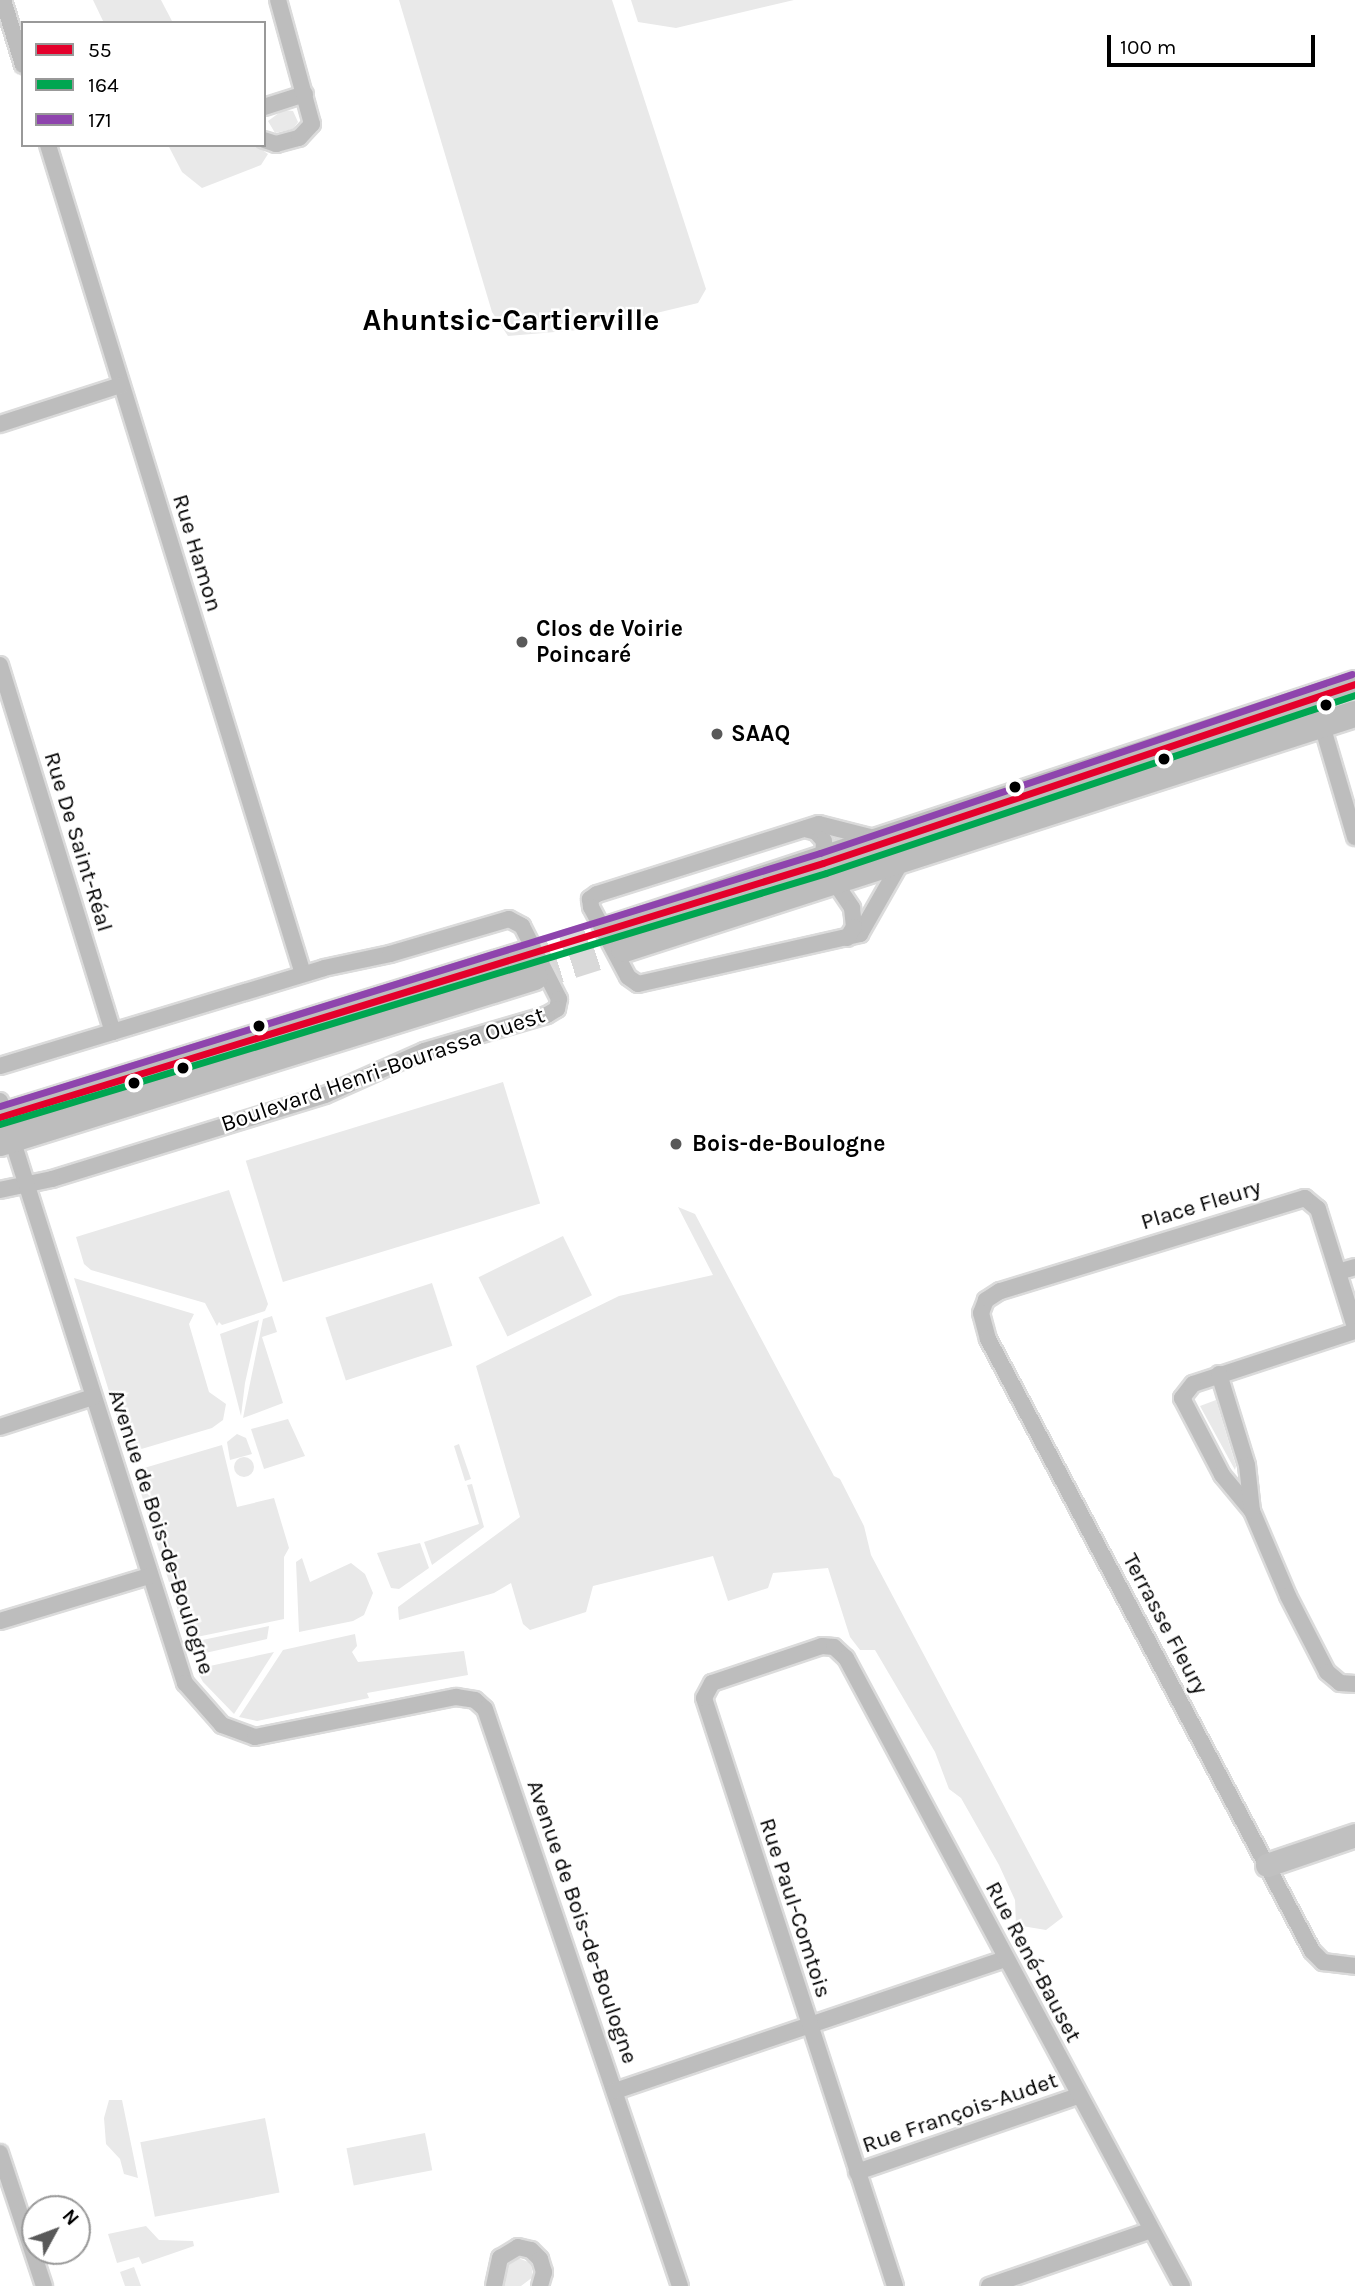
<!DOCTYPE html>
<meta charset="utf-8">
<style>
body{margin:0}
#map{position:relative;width:1355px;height:2286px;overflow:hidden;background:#fff;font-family:Karla,sans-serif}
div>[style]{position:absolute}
.green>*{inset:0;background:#e9e9e9;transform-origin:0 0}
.round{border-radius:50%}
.primary-tunnel>*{height:26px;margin-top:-13px;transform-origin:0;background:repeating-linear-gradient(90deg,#d9d9d9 0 26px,transparent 0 39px)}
.roads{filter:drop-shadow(2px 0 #dbdbdb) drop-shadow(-2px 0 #dbdbdb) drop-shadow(0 2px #dbdbdb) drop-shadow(0 -2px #dbdbdb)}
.street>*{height:16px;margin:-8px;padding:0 8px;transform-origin:8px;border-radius:8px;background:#bdbdbd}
.secondary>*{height:23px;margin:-11.5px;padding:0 11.5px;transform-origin:11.5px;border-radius:11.5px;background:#c0c0c0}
.primary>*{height:26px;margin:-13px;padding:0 13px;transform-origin:13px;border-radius:13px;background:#bdbdbd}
.bus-1>*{height:7px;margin:-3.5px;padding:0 3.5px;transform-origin:3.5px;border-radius:3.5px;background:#e4002b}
.bus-2>*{height:7px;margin:-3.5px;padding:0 3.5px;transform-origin:3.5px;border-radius:3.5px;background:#00a651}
.bus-3>*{height:7px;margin:-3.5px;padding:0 3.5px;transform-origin:3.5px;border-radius:3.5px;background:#8e44ad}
.dots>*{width:19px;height:19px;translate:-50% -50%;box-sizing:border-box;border:4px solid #fff;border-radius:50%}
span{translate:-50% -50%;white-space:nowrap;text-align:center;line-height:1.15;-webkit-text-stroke:5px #fff;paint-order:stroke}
.street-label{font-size:23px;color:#000}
.poi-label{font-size:23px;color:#000;font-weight:700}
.left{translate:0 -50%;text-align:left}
.district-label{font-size:30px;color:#000;font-weight:700}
.legend{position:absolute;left:21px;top:21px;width:245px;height:126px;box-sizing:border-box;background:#fff;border:2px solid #999;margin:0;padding:9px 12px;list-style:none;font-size:21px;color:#000}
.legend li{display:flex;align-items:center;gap:14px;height:35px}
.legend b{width:35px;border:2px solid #999}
.north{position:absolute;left:21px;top:2195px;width:70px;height:70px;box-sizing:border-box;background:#fff;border:2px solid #999;border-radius:50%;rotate:49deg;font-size:19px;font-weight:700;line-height:28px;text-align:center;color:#000}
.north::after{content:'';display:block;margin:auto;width:24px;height:32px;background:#595959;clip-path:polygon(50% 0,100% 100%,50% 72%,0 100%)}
.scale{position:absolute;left:1107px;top:35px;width:208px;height:32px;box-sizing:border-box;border:4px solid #000;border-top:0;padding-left:9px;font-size:21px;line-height:24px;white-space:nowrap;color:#000;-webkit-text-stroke:5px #fff;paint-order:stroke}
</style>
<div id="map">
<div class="green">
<i style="clip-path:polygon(93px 0,161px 0,173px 23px,104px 23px)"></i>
<i style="clip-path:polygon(399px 0,612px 0,706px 289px,698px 303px,590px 329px,508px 336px,492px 312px)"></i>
<i style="clip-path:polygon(631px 0,794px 0,676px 28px,638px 22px)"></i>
<i style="clip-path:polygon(283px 110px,293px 111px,298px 122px,293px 129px,275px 133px,268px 121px)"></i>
<i style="clip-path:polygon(168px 145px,255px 145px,268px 154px,261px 165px,202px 188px,182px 172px)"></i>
<i style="left:503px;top:1082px;width:127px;height:269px;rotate:73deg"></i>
<i style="clip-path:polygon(229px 1190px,268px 1304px,265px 1311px,222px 1325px,219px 1322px,217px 1326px,205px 1303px,91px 1270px,84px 1264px,76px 1237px)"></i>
<i style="clip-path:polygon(678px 1207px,695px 1214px,834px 1476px,840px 1479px,864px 1526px,871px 1555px,1063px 1917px,1046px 1930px,1016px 1925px,1015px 1900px,999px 1865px,961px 1798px,949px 1789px,935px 1752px,875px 1650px,860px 1650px,850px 1637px,828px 1568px,773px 1573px,768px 1588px,728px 1601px,713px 1556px,593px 1586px,586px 1612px,530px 1630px,523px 1624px,511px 1583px,494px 1593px,399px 1620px,398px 1607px,520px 1517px,476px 1366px,619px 1296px,713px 1275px)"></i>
<i style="left:563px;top:1236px;width:66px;height:94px;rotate:64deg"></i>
<i style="clip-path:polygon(74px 1278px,194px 1314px,189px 1324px,209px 1392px,226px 1404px,223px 1420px,212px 1428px,128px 1453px)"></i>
<i style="left:432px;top:1283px;width:66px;height:112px;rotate:72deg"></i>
<i style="clip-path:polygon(272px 1316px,277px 1332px,262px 1337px,283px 1403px,243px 1418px,263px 1319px)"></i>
<i style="clip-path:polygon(259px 1320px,245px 1383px,241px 1416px,220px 1334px)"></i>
<i style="clip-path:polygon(1216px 1400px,1236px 1466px,1235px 1470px,1200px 1406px)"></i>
<i style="clip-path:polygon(288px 1419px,305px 1456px,264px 1469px,251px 1429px)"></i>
<i style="clip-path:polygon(237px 1434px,246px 1438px,252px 1454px,230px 1460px,227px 1442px)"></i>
<i style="clip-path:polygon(459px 1444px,471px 1479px,465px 1481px,454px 1446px)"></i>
<i style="clip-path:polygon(222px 1445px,237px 1507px,274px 1498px,289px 1548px,284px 1557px,284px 1619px,187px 1639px,134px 1471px)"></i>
<i class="round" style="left:234px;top:1457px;width:20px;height:20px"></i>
<i style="clip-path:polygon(472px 1484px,484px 1527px,432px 1565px,424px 1542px,479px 1524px,467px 1485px)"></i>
<i style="clip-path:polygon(420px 1543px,429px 1568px,399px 1589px,391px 1588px,377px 1553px)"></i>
<i style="clip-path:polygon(302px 1558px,310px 1582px,351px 1563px,365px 1574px,373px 1593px,364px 1615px,353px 1621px,299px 1632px,296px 1562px)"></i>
<i style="clip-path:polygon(269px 1626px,267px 1639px,192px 1656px,188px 1643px)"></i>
<i style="clip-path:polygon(355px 1634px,357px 1646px,352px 1652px,358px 1662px,464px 1651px,468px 1675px,367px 1693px,369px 1698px,257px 1721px,239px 1717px,283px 1650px)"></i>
<i style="clip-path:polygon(274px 1652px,234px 1714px,203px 1682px,196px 1669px)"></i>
<i style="clip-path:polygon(109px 2100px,122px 2100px,138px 2178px,124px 2174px,120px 2159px,106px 2144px,104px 2118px)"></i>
<i style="left:265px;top:2118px;width:76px;height:127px;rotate:79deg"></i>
<i style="left:425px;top:2133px;width:38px;height:80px;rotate:79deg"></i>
<i style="clip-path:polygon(146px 2226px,159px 2240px,193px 2241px,194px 2246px,142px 2264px,139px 2257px,117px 2263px,108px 2234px)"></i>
<i style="clip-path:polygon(518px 2258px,531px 2263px,533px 2277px,521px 2286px,504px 2286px,508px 2265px)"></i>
<i style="clip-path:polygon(134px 2267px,141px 2286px,125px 2286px,120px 2272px)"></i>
</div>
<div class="primary-tunnel">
<i style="left:524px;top:955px;width:93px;rotate:-16.9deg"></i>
<i style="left:535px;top:977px;width:93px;rotate:-17.5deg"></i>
</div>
<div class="roads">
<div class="street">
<i style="left:3px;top:0;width:68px;rotate:72.9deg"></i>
<i style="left:264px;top:107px;width:43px;rotate:-17.6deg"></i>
<i style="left:264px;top:140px;width:13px;rotate:18deg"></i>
<i style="left:276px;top:144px;width:24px;rotate:-15deg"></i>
<i style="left:299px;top:138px;width:19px;rotate:-47deg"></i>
<i style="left:312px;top:124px;width:129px;rotate:-105.3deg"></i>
<i style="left:48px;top:145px;width:867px;rotate:72.9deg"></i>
<i style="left:0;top:424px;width:127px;rotate:-17.9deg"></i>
<i style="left:0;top:665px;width:384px;rotate:72.9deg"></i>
<i style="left:1314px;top:698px;width:145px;rotate:73.6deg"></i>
<i style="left:805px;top:829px;width:11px;rotate:15deg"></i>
<i style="left:816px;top:832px;width:12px;rotate:48deg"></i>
<i style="left:824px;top:841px;width:22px;rotate:93deg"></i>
<i style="left:878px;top:839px;width:61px;rotate:-165.7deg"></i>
<i style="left:819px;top:824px;width:233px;rotate:162.5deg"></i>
<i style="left:597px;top:894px;width:9px;rotate:144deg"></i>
<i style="left:590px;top:899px;width:8px;rotate:83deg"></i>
<i style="left:591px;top:907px;width:79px;rotate:62.1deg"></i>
<i style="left:628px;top:977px;width:12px;rotate:35deg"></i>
<i style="left:638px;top:984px;width:228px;rotate:-12.7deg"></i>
<i style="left:860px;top:934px;width:83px;rotate:-60.3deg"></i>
<i style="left:836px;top:884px;width:29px;rotate:56deg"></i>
<i style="left:852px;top:908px;width:19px;rotate:84deg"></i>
<i style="left:854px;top:927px;width:13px;rotate:122deg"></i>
<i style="left:0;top:1066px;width:338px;rotate:-16.8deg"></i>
<i style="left:324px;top:968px;width:67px;rotate:-12deg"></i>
<i style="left:390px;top:954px;width:124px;rotate:-16.4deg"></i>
<i style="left:509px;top:919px;width:15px;rotate:28deg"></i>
<i style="left:522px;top:926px;width:82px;rotate:63.1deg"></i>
<i style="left:559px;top:999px;width:10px;rotate:101deg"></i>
<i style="left:557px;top:1009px;width:12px;rotate:149deg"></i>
<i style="left:547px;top:1015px;width:128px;rotate:163.7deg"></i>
<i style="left:424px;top:1051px;width:108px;rotate:156deg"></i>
<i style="left:325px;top:1095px;width:286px;rotate:162.9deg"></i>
<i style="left:52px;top:1179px;width:53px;rotate:168.1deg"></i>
<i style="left:0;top:1101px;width:611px;rotate:72.37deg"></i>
<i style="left:185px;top:1683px;width:56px;rotate:48.6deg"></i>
<i style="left:222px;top:1725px;width:35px;rotate:20deg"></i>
<i style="left:255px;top:1737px;width:205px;rotate:-11.3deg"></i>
<i style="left:456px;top:1697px;width:19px;rotate:9deg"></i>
<i style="left:475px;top:1700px;width:13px;rotate:42deg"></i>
<i style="left:485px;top:1709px;width:609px;rotate:71.33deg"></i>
<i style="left:1338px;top:1272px;width:18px;rotate:-16deg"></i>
<i style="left:1355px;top:1327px;width:124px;rotate:-107.4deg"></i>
<i style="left:1318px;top:1209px;width:17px;rotate:-140deg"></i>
<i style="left:1305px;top:1198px;width:319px;rotate:163deg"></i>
<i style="left:1000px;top:1291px;width:17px;rotate:147deg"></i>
<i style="left:986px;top:1300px;width:14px;rotate:111deg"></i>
<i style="left:981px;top:1313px;width:27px;rotate:75deg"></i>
<i style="left:988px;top:1339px;width:692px;rotate:62.1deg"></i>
<i style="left:1312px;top:1951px;width:16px;rotate:45deg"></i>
<i style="left:1323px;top:1962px;width:32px;rotate:7deg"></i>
<i style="left:1355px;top:1331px;width:170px;rotate:161.9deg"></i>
<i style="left:1193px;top:1384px;width:18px;rotate:128deg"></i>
<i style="left:1182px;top:1398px;width:87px;rotate:62.5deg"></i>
<i style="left:1222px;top:1475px;width:47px;rotate:50.2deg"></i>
<i style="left:1252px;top:1511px;width:92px;rotate:67deg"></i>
<i style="left:1288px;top:1596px;width:85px;rotate:62.8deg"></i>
<i style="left:1327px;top:1672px;width:17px;rotate:40deg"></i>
<i style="left:1340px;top:1683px;width:15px;rotate:4deg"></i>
<i style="left:1219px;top:1374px;width:95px;rotate:72.9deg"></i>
<i style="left:1247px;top:1465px;width:46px;rotate:83.8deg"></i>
<i style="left:0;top:1427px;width:98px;rotate:-17.9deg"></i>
<i style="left:0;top:1621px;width:156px;rotate:-16.8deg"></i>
<i style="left:615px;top:2091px;width:412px;rotate:-18.7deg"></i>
<i style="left:0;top:2153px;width:140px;rotate:71.7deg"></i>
<i style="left:857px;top:2172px;width:234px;rotate:-19deg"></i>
<i style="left:494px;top:2286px;width:29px;rotate:-78deg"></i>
<i style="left:500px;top:2258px;width:21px;rotate:-31deg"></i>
<i style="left:518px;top:2247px;width:13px;rotate:13deg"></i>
<i style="left:531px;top:2250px;width:13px;rotate:45deg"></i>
<i style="left:540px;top:2259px;width:14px;rotate:73deg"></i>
<i style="left:544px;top:2272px;width:15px;rotate:106deg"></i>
<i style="left:895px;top:2286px;width:618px;rotate:-108deg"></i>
<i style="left:704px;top:1698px;width:17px;rotate:-62deg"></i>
<i style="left:712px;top:1683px;width:116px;rotate:-18.6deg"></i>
<i style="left:822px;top:1646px;width:12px;rotate:5deg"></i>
<i style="left:834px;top:1647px;width:16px;rotate:43deg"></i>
<i style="left:846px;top:1658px;width:712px;rotate:61.85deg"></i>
<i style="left:989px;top:2286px;width:172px;rotate:-19deg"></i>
</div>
<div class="secondary">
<i style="left:1267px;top:1865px;width:93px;rotate:-18.8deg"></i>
</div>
<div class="primary">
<i style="left:613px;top:928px;width:781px;rotate:-18.2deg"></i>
<i style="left:624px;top:949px;width:768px;rotate:-17.82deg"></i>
<i style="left:0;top:1117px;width:548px;rotate:-17.18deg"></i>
<i style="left:0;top:1143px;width:560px;rotate:-17.24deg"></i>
</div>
</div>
<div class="bus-1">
<i style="left:0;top:1117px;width:861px;rotate:-17.15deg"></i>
<i style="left:823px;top:863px;width:561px;rotate:-18.6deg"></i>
</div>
<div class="bus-2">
<i style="left:0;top:1124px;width:863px;rotate:-16.9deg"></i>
<i style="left:826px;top:873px;width:558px;rotate:-18.6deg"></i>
</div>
<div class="bus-3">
<i style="left:0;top:1106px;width:858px;rotate:-17.15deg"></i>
<i style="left:820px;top:853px;width:561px;rotate:-18.6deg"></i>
</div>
<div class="dots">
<i style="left:522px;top:642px;background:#595959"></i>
<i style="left:1326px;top:705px;background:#000"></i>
<i style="left:717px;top:734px;background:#595959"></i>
<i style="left:1164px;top:759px;background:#000"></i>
<i style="left:1015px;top:787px;background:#000"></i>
<i style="left:259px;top:1026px;background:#000"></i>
<i style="left:183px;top:1068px;background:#000"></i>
<i style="left:134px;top:1083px;background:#000"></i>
<i style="left:676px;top:1144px;background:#595959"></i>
</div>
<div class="street-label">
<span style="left:197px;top:553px;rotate:73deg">Rue Hamon</span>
<span style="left:78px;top:842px;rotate:73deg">Rue De Saint-Réal</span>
<span style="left:383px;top:1070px;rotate:-19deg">Boulevard Henri-Bourassa Ouest</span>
<span style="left:1201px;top:1205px;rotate:-17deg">Place Fleury</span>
<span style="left:161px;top:1532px;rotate:72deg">Avenue de Bois-de-Boulogne</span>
<span style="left:1165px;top:1624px;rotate:62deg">Terrasse Fleury</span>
<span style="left:795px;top:1908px;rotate:72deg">Rue Paul-Comtois</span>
<span style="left:582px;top:1922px;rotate:71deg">Avenue de Bois-de-Boulogne</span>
<span style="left:1033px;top:1962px;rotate:62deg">Rue René-Bauset</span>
<span style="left:960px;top:2113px;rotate:-19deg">Rue François-Audet</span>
</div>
<div class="poi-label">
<span class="left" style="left:536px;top:642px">Clos de Voirie<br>Poincaré</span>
<span class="left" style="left:731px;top:734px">SAAQ</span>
<span class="left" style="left:692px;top:1144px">Bois-de-Boulogne</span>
</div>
<div class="district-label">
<span style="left:511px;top:320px">Ahuntsic-Cartierville</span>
</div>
<ul class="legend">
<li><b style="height:9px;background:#e4002b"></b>55</li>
<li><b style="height:9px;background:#00a651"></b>164</li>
<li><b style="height:9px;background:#8e44ad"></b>171</li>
</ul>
<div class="north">N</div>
<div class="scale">100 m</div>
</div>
